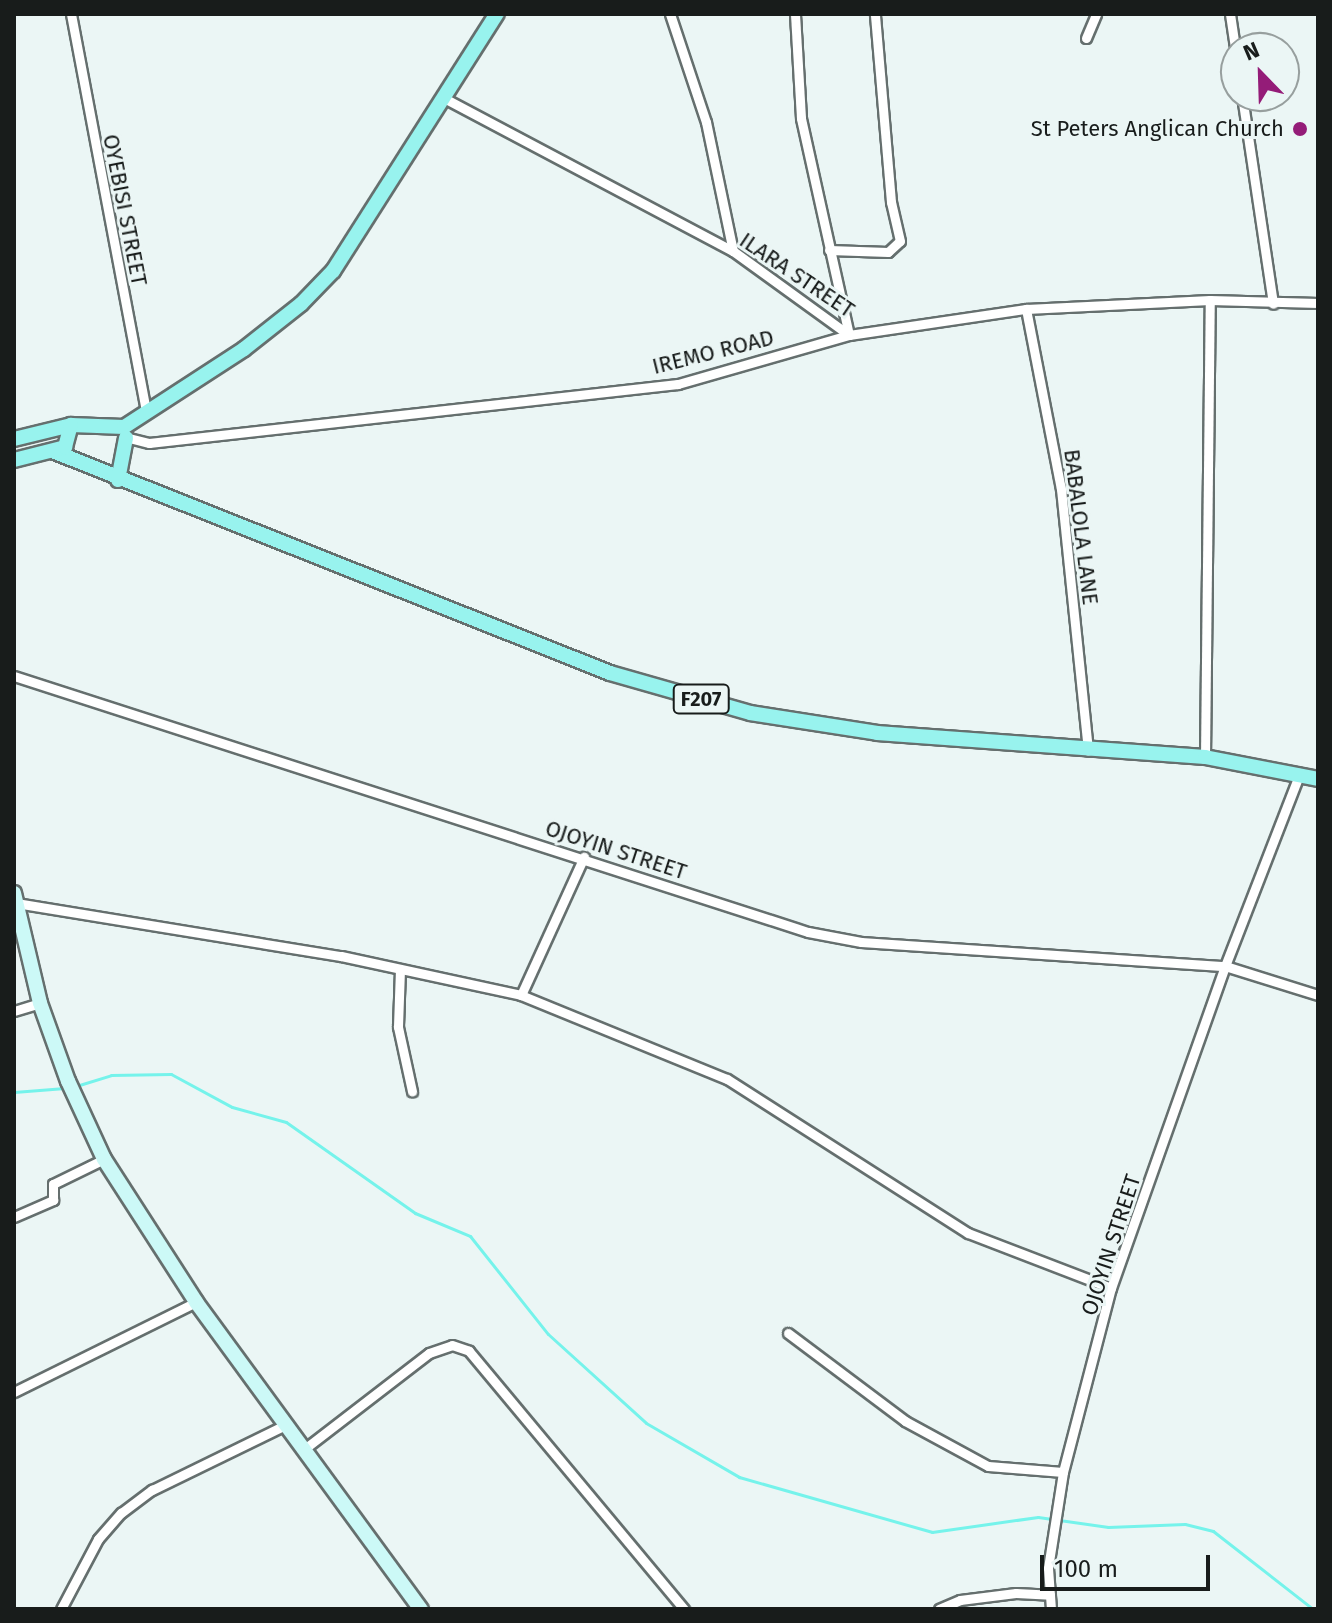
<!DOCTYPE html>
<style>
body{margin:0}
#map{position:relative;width:1332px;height:1623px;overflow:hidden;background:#ebf6f5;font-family:"Fira Sans",sans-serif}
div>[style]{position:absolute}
.stream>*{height:3px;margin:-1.5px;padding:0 1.5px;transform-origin:1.5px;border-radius:1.5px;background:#75f3eb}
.roads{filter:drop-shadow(2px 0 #656f6e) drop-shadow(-2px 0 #656f6e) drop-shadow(0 2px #656f6e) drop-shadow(0 -2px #656f6e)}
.street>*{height:9px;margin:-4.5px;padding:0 4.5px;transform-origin:4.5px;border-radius:4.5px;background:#fff}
.secondary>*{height:14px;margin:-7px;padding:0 7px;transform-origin:7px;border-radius:7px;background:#ccf9f7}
.primary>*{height:14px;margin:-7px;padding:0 7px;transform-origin:7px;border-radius:7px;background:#98f3ee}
.dots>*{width:22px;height:22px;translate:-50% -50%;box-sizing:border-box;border:4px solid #ebf6f5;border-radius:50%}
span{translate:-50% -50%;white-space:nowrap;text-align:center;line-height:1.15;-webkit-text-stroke:6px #ebf6f5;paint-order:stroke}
.shield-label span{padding:2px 6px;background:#ebf6f5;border:2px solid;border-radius:6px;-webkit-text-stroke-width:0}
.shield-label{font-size:20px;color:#181c1b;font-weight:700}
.poi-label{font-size:22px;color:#181c1b}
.right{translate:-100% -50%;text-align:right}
.street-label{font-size:22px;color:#181c1b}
.frame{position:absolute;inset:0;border:16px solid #181c1b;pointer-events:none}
.north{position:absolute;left:1220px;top:32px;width:80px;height:80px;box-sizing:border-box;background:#ebf6f5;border:2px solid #979f9e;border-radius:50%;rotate:337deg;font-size:22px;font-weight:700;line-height:32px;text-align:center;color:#181c1b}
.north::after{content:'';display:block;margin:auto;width:28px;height:36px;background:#941c78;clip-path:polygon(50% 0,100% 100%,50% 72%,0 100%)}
.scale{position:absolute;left:1040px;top:1555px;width:170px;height:36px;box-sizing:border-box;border:4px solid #181c1b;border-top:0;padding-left:10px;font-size:24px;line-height:28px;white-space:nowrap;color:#181c1b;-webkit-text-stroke:6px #ebf6f5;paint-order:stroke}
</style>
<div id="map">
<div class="stream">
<i style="left:76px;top:1086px;width:37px;rotate:-17deg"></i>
<i style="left:111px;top:1075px;width:60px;rotate:-1deg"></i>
<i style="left:171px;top:1074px;width:69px;rotate:28.4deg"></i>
<i style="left:232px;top:1107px;width:56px;rotate:15.5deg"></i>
<i style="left:286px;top:1122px;width:158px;rotate:35.2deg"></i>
<i style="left:415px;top:1213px;width:60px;rotate:22.7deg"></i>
<i style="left:470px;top:1236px;width:125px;rotate:51.5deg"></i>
<i style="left:548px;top:1334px;width:132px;rotate:42.2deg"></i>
<i style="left:646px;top:1423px;width:108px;rotate:30.1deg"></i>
<i style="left:739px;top:1477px;width:201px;rotate:15.9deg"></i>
<i style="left:932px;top:1532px;width:107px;rotate:-8.1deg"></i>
<i style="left:1038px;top:1517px;width:71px;rotate:8.1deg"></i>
<i style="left:1108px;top:1527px;width:77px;rotate:-2.2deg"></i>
<i style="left:1185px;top:1524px;width:29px;rotate:14deg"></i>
<i style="left:1213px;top:1531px;width:127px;rotate:38deg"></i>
<i style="left:14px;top:1092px;width:51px;rotate:-4.5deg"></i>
</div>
<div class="roads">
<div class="street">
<i style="left:71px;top:14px;width:405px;rotate:79.3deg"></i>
<i style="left:670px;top:14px;width:114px;rotate:71.6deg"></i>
<i style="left:706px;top:122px;width:132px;rotate:78.2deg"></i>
<i style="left:1230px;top:14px;width:40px;rotate:81.5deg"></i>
<i style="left:1086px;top:38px;width:26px;rotate:-67deg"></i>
<i style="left:1242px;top:96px;width:210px;rotate:81.5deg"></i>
<i style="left:442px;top:97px;width:329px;rotate:27.9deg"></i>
<i style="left:733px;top:251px;width:143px;rotate:35.9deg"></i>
<i style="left:849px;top:335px;width:222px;rotate:-102.5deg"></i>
<i style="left:801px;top:118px;width:104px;rotate:-93.3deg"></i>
<i style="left:829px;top:250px;width:59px;rotate:1.9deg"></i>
<i style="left:888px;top:252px;width:16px;rotate:-43deg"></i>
<i style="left:900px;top:241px;width:40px;rotate:-103deg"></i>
<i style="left:891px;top:202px;width:189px;rotate:-94.9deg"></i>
<i style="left:1026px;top:309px;width:183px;rotate:79deg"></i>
<i style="left:1061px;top:489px;width:263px;rotate:84.1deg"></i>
<i style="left:125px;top:437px;width:25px;rotate:14deg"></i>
<i style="left:149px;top:443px;width:532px;rotate:-6.36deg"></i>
<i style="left:678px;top:384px;width:178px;rotate:-16deg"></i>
<i style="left:849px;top:335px;width:179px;rotate:-8.4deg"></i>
<i style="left:1026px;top:309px;width:184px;rotate:-2.8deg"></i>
<i style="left:1210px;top:300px;width:108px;rotate:1.6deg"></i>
<i style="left:14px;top:676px;width:834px;rotate:17.87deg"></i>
<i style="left:808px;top:932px;width:54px;rotate:10.7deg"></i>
<i style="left:861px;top:942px;width:365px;rotate:3.8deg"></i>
<i style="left:1225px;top:966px;width:97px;rotate:17.3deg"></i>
<i style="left:1205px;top:757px;width:457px;rotate:-89.4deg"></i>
<i style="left:16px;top:903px;width:329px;rotate:9.3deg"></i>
<i style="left:341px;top:956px;width:184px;rotate:12.2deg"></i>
<i style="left:521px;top:995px;width:222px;rotate:22.2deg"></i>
<i style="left:727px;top:1079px;width:286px;rotate:32.6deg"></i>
<i style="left:968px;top:1233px;width:153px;rotate:21deg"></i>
<i style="left:400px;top:969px;width:58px;rotate:92deg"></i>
<i style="left:398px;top:1027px;width:66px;rotate:77.7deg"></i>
<i style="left:521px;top:995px;width:152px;rotate:-65.5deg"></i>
<i style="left:14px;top:1011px;width:27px;rotate:-17deg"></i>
<i style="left:14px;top:1217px;width:43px;rotate:-23.6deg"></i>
<i style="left:53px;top:1200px;width:16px;rotate:-90deg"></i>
<i style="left:53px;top:1184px;width:57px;rotate:-26.1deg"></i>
<i style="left:788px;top:1333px;width:146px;rotate:36.9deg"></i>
<i style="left:905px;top:1421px;width:94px;rotate:28.5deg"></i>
<i style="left:988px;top:1466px;width:75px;rotate:4.6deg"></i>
<i style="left:14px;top:1392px;width:203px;rotate:-26.3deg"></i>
<i style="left:303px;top:1450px;width:159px;rotate:-37.6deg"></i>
<i style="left:429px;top:1353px;width:24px;rotate:-19deg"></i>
<i style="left:452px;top:1345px;width:18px;rotate:19deg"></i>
<i style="left:469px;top:1351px;width:336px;rotate:50.2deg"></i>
<i style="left:61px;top:1609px;width:79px;rotate:-62.1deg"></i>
<i style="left:98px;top:1539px;width:35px;rotate:-49deg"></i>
<i style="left:121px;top:1513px;width:39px;rotate:-37deg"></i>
<i style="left:152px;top:1490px;width:148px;rotate:-26deg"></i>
<i style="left:939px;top:1609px;width:23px;rotate:-23deg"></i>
<i style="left:960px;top:1600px;width:56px;rotate:-7.1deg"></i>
<i style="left:1016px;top:1593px;width:34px;rotate:3deg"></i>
<i style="left:1051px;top:1609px;width:41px;rotate:-94.2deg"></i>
<i style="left:1048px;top:1568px;width:97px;rotate:-81.1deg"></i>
<i style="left:1063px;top:1472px;width:190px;rotate:-75.4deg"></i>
<i style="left:1111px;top:1288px;width:342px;rotate:-70.5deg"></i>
<i style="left:1225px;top:966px;width:207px;rotate:-68.8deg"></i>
</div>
<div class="secondary">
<i style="left:14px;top:893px;width:113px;rotate:76.7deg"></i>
<i style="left:40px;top:1003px;width:83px;rotate:70.3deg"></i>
<i style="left:68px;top:1081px;width:86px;rotate:65.2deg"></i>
<i style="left:104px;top:1159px;width:170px;rotate:57.2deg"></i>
<i style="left:196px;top:1302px;width:381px;rotate:53.8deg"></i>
</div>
<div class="primary">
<i style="left:14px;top:439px;width:59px;rotate:-13.8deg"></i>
<i style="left:71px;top:425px;width:53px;rotate:2.2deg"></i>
<i style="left:124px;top:427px;width:143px;rotate:-33deg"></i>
<i style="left:244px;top:349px;width:73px;rotate:-38.3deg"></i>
<i style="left:301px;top:304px;width:46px;rotate:-45.9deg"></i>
<i style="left:333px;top:271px;width:305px;rotate:-57.5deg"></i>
<i style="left:55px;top:452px;width:597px;rotate:21.71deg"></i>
<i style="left:610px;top:673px;width:146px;rotate:15.9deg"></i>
<i style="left:750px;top:713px;width:129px;rotate:8.9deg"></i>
<i style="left:877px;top:733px;width:329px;rotate:4.2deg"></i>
<i style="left:1205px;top:757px;width:115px;rotate:11deg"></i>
<i style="left:14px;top:460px;width:53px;rotate:-14.3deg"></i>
<i style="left:65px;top:447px;width:23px;rotate:-75deg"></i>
<i style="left:118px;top:480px;width:43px;rotate:-79.2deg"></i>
</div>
</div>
<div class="dots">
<i style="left:1300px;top:129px;background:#941c78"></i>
</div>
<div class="shield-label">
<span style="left:701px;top:699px">F207</span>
</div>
<div class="poi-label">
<span class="right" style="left:1284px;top:129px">St Peters Anglican Church</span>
</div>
<div class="street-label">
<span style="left:125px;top:210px;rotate:79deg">OYEBISI STREET</span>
<span style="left:797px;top:275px;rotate:34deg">ILARA STREET</span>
<span style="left:713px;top:352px;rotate:-14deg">IREMO ROAD</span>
<span style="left:1081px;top:527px;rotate:83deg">BABALOLA LANE</span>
<span style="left:616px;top:850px;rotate:18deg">OJOYIN STREET</span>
<span style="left:1111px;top:1245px;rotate:-72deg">OJOYIN STREET</span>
</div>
<div class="frame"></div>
<div class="north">N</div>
<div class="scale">100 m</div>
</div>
